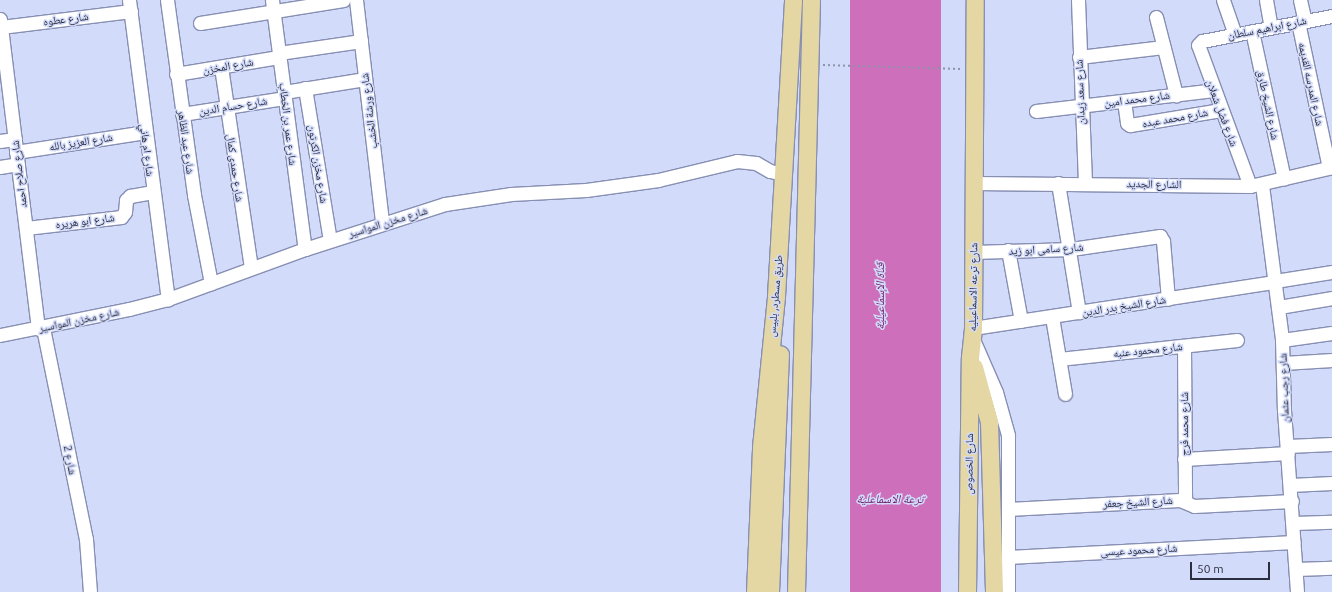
<!DOCTYPE html>
<meta charset="utf-8">
<style>
body{margin:0}
#map{position:relative;width:1332px;height:592px;overflow:hidden;background:#d3dbfa;font-family:Ubuntu,"Noto Naskh Arabic",sans-serif}
div>[style]{position:absolute}
.water>*{inset:0;background:#ce6fbc;transform-origin:0 0}
.path>*{height:2px;margin-top:-1px;transform-origin:0;background:repeating-linear-gradient(90deg,#8c92aa 0 2px,transparent 0 5px)}
.roads{filter:drop-shadow(1px 0 #878fb3) drop-shadow(-1px 0 #878fb3) drop-shadow(0 1px #878fb3) drop-shadow(0 -1px #878fb3)}
.minor>*{height:13px;margin:-6.5px;padding:0 6.5px;transform-origin:6.5px;border-radius:6.5px;background:#fff}
.major>*{height:17px;margin:-8.5px;padding:0 8.5px;transform-origin:8.5px;border-radius:8.5px;background:#e5d7a3}
span{translate:-50% -50%;white-space:nowrap;text-align:center;line-height:1.15;-webkit-text-stroke:3px #d3dbfa;paint-order:stroke}
.street-label{font-size:11px;color:#2b2e3d}
.water-label{font-size:12px;color:#741e67;font-style:italic}
.scale{position:absolute;left:1190px;top:562px;width:80px;height:18px;box-sizing:border-box;border:2px solid #2b2e3d;border-top:0;padding-left:5px;font-size:12px;line-height:14px;white-space:nowrap;color:#2b2e3d;-webkit-text-stroke:3px #d3dbfa;paint-order:stroke}
</style>
<div id="map">
<div class="water">
<i style="left:850px;top:0;width:91px;height:592px"></i>
</div>
<div class="path">
<i style="left:823px;top:65px;width:138px;rotate:1.7deg"></i>
</div>
<div class="roads">
<div class="minor">
<i style="left:129px;top:0;width:302px;rotate:82.6deg"></i>
<i style="left:167px;top:0;width:197px;rotate:82.1deg"></i>
<i style="left:194px;top:195px;width:90px;rotate:79.1deg"></i>
<i style="left:272px;top:0;width:251px;rotate:82.5deg"></i>
<i style="left:356px;top:0;width:225px;rotate:83.3deg"></i>
<i style="left:1078px;top:0;width:183px;rotate:87.8deg"></i>
<i style="left:1223px;top:0;width:37px;rotate:71deg"></i>
<i style="left:1266px;top:0;width:28px;rotate:80deg"></i>
<i style="left:1300px;top:0;width:22px;rotate:77deg"></i>
<i style="left:1156px;top:17px;width:81px;rotate:75.6deg"></i>
<i style="left:0;top:19px;width:312px;rotate:83deg"></i>
<i style="left:1298px;top:22px;width:149px;rotate:78deg"></i>
<i style="left:200px;top:23px;width:145px;rotate:-9.1deg"></i>
<i style="left:1px;top:27px;width:131px;rotate:-7deg"></i>
<i style="left:1252px;top:31px;width:151px;rotate:77.8deg"></i>
<i style="left:279px;top:53px;width:83px;rotate:-8.3deg"></i>
<i style="left:1079px;top:57px;width:85px;rotate:-6.8deg"></i>
<i style="left:221px;top:67px;width:203px;rotate:81.5deg"></i>
<i style="left:176px;top:74px;width:104px;rotate:-9.4deg"></i>
<i style="left:305px;top:88px;width:154px;rotate:80.7deg"></i>
<i style="left:284px;top:92px;width:82px;rotate:-9.1deg"></i>
<i style="left:1124px;top:101px;width:22px;rotate:82deg"></i>
<i style="left:1127px;top:123px;width:4px;rotate:34deg"></i>
<i style="left:1130px;top:125px;width:92px;rotate:-9.4deg"></i>
<i style="left:1036px;top:111px;width:179px;rotate:-6.7deg"></i>
<i style="left:182px;top:114px;width:103px;rotate:-8.9deg"></i>
<i style="left:0;top:141px;width:15px;rotate:-8deg"></i>
<i style="left:16px;top:152px;width:131px;rotate:-8.8deg"></i>
<i style="left:0;top:167px;width:18px;rotate:-9deg"></i>
<i style="left:974px;top:183px;width:276px;rotate:0.6deg"></i>
<i style="left:1250px;top:186px;width:84px;rotate:-13deg"></i>
<i style="left:1058px;top:183px;width:131px;rotate:80.8deg"></i>
<i style="left:1262px;top:185px;width:156px;rotate:82.6deg"></i>
<i style="left:1282px;top:340px;width:70px;rotate:88.4deg"></i>
<i style="left:1284px;top:410px;width:182px;rotate:85.9deg"></i>
<i style="left:1250px;top:186px;width:150px;rotate:-110.2deg"></i>
<i style="left:1198px;top:45px;width:6px;rotate:-45deg"></i>
<i style="left:1202px;top:41px;width:132px;rotate:-10.9deg"></i>
<i style="left:26px;top:228px;width:96px;rotate:-6.6deg"></i>
<i style="left:121px;top:217px;width:6px;rotate:-51deg"></i>
<i style="left:125px;top:212px;width:12px;rotate:-85deg"></i>
<i style="left:126px;top:200px;width:6px;rotate:-45deg"></i>
<i style="left:130px;top:196px;width:23px;rotate:-10deg"></i>
<i style="left:1008px;top:250px;width:72px;rotate:79.6deg"></i>
<i style="left:973px;top:252px;width:98px;rotate:-1.8deg"></i>
<i style="left:1071px;top:249px;width:90px;rotate:-8.3deg"></i>
<i style="left:1160px;top:236px;width:6px;rotate:59deg"></i>
<i style="left:1163px;top:241px;width:58px;rotate:85.1deg"></i>
<i style="left:1275px;top:281px;width:58px;rotate:-9deg"></i>
<i style="left:1279px;top:307px;width:54px;rotate:-9.6deg"></i>
<i style="left:1052px;top:317px;width:78px;rotate:80.4deg"></i>
<i style="left:43px;top:328px;width:215px;rotate:78.5deg"></i>
<i style="left:86px;top:539px;width:53px;rotate:85.7deg"></i>
<i style="left:973px;top:328px;width:305px;rotate:-8.7deg"></i>
<i style="left:0;top:335px;width:132px;rotate:-11.4deg"></i>
<i style="left:129px;top:309px;width:40px;rotate:-14.4deg"></i>
<i style="left:168px;top:299px;width:146px;rotate:-20.1deg"></i>
<i style="left:305px;top:249px;width:147px;rotate:-17.8deg"></i>
<i style="left:445px;top:204px;width:67px;rotate:-8.6deg"></i>
<i style="left:511px;top:194px;width:75px;rotate:-3.1deg"></i>
<i style="left:586px;top:190px;width:73px;rotate:-7.9deg"></i>
<i style="left:658px;top:180px;width:81px;rotate:-13.5deg"></i>
<i style="left:737px;top:161px;width:19px;rotate:6deg"></i>
<i style="left:756px;top:163px;width:16px;rotate:30deg"></i>
<i style="left:770px;top:171px;width:13px;rotate:13deg"></i>
<i style="left:972px;top:337px;width:60px;rotate:66.4deg"></i>
<i style="left:996px;top:392px;width:45px;rotate:74.4deg"></i>
<i style="left:1008px;top:435px;width:157px;rotate:90deg"></i>
<i style="left:1282px;top:340px;width:50px;rotate:-8deg"></i>
<i style="left:1184px;top:346px;width:155px;rotate:89.6deg"></i>
<i style="left:1059px;top:359px;width:179px;rotate:-6.1deg"></i>
<i style="left:1283px;top:363px;width:49px;rotate:-3.5deg"></i>
<i style="left:1288px;top:446px;width:44px;rotate:-2.6deg"></i>
<i style="left:1184px;top:459px;width:104px;rotate:-3.3deg"></i>
<i style="left:1290px;top:485px;width:42px;rotate:-2.7deg"></i>
<i style="left:1008px;top:509px;width:172px;rotate:-3deg"></i>
<i style="left:1180px;top:500px;width:15px;rotate:23deg"></i>
<i style="left:1194px;top:506px;width:98px;rotate:-2.9deg"></i>
<i style="left:1294px;top:523px;width:38px;rotate:-2deg"></i>
<i style="left:1008px;top:557px;width:286px;rotate:-3deg"></i>
<i style="left:1296px;top:569px;width:36px;rotate:-2deg"></i>
</div>
<div class="major">
<i style="left:974px;top:367px;width:57px;rotate:74.7deg"></i>
<i style="left:989px;top:422px;width:170px;rotate:88.3deg"></i>
<i style="left:755px;top:592px;width:145px;rotate:-87.6deg"></i>
<i style="left:761px;top:447px;width:152px;rotate:-84.3deg"></i>
<i style="left:776px;top:296px;width:296px;rotate:-86.7deg"></i>
<i style="left:770px;top:592px;width:238px;rotate:-87.6deg"></i>
<i style="left:796px;top:592px;width:592px;rotate:-88.55deg"></i>
<i style="left:967px;top:592px;width:235px;rotate:-89.3deg"></i>
<i style="left:970px;top:357px;width:29px;rotate:-84deg"></i>
<i style="left:973px;top:328px;width:328px;rotate:-89.7deg"></i>
</div>
</div>
<div class="street-label">
<span style="left:66px;top:19px;rotate:-7deg">شارع عطوه</span>
<span style="left:1267px;top:28px;rotate:-11deg">شارع ابراهيم سلطان</span>
<span style="left:228px;top:66px;rotate:-10deg">شارع المخزن</span>
<span style="left:1311px;top:84px;rotate:78deg">شارع المدرسه القديمه</span>
<span style="left:1080px;top:92px;rotate:-92deg">شارع سعد زيدان</span>
<span style="left:1137px;top:99px;rotate:-7deg">شارع محمد امين</span>
<span style="left:1268px;top:105px;rotate:78deg">شارع الشيخ طارق</span>
<span style="left:233px;top:106px;rotate:-9deg">شارع حسام الدين</span>
<span style="left:369px;top:111px;rotate:-97deg">شارع ورشة الخشب</span>
<span style="left:1222px;top:113px;rotate:69deg">شارع فضل شعلان</span>
<span style="left:1175px;top:118px;rotate:-10deg">شارع محمد عبده</span>
<span style="left:288px;top:124px;rotate:83deg">شارع عمر بن الخطاب</span>
<span style="left:81px;top:142px;rotate:-9deg">شارع العزيز بالله</span>
<span style="left:186px;top:142px;rotate:82deg">شارع عبد الظاهر</span>
<span style="left:147px;top:150px;rotate:83deg">شارع ام هاني</span>
<span style="left:318px;top:164px;rotate:81deg">شارع مخزن الكرتون</span>
<span style="left:235px;top:168px;rotate:82deg">شارع حمدى كمال</span>
<span style="left:19px;top:174px;rotate:-97deg">شارع صلاح احمد</span>
<span style="left:1154px;top:184px;rotate:1deg">الشارع الجديد</span>
<span style="left:85px;top:221px;rotate:-7deg">شارع ابو هريره</span>
<span style="left:388px;top:222px;rotate:-17deg">شارع مخزن المواسير</span>
<span style="left:1046px;top:249px;rotate:-3deg">شارع سامى ابو زيد</span>
<span style="left:973px;top:287px;rotate:-89deg">شارع ترعه الاسماعيليه</span>
<span style="left:775px;top:296px;rotate:-85deg">طريق مسطرد, بلبيس</span>
<span style="left:1124px;top:306px;rotate:-9deg">شارع الشيخ بدر الدين</span>
<span style="left:79px;top:320px;rotate:-12deg">شارع مخزن المواسير</span>
<span style="left:1148px;top:350px;rotate:-6deg">شارع محمود عنبه</span>
<span style="left:1284px;top:388px;rotate:-92deg">شارع رجب عثمان</span>
<span style="left:1184px;top:424px;rotate:-90deg">شارع محمد فرج</span>
<span style="left:70px;top:460px;rotate:79deg">شارع 2</span>
<span style="left:969px;top:464px;rotate:-89deg">شارع الخصوص</span>
<span style="left:1138px;top:502px;rotate:-3deg">شارع الشيخ جعفر</span>
<span style="left:1139px;top:550px;rotate:-3deg">شارع محمود عيسى</span>
</div>
<div class="water-label">
<span style="left:880px;top:296px;rotate:-90deg">قناة الإسماعيلية</span>
<span style="left:890px;top:499px">ترعة الاسماعلية</span>
</div>
<div class="scale">50 m</div>
</div>
